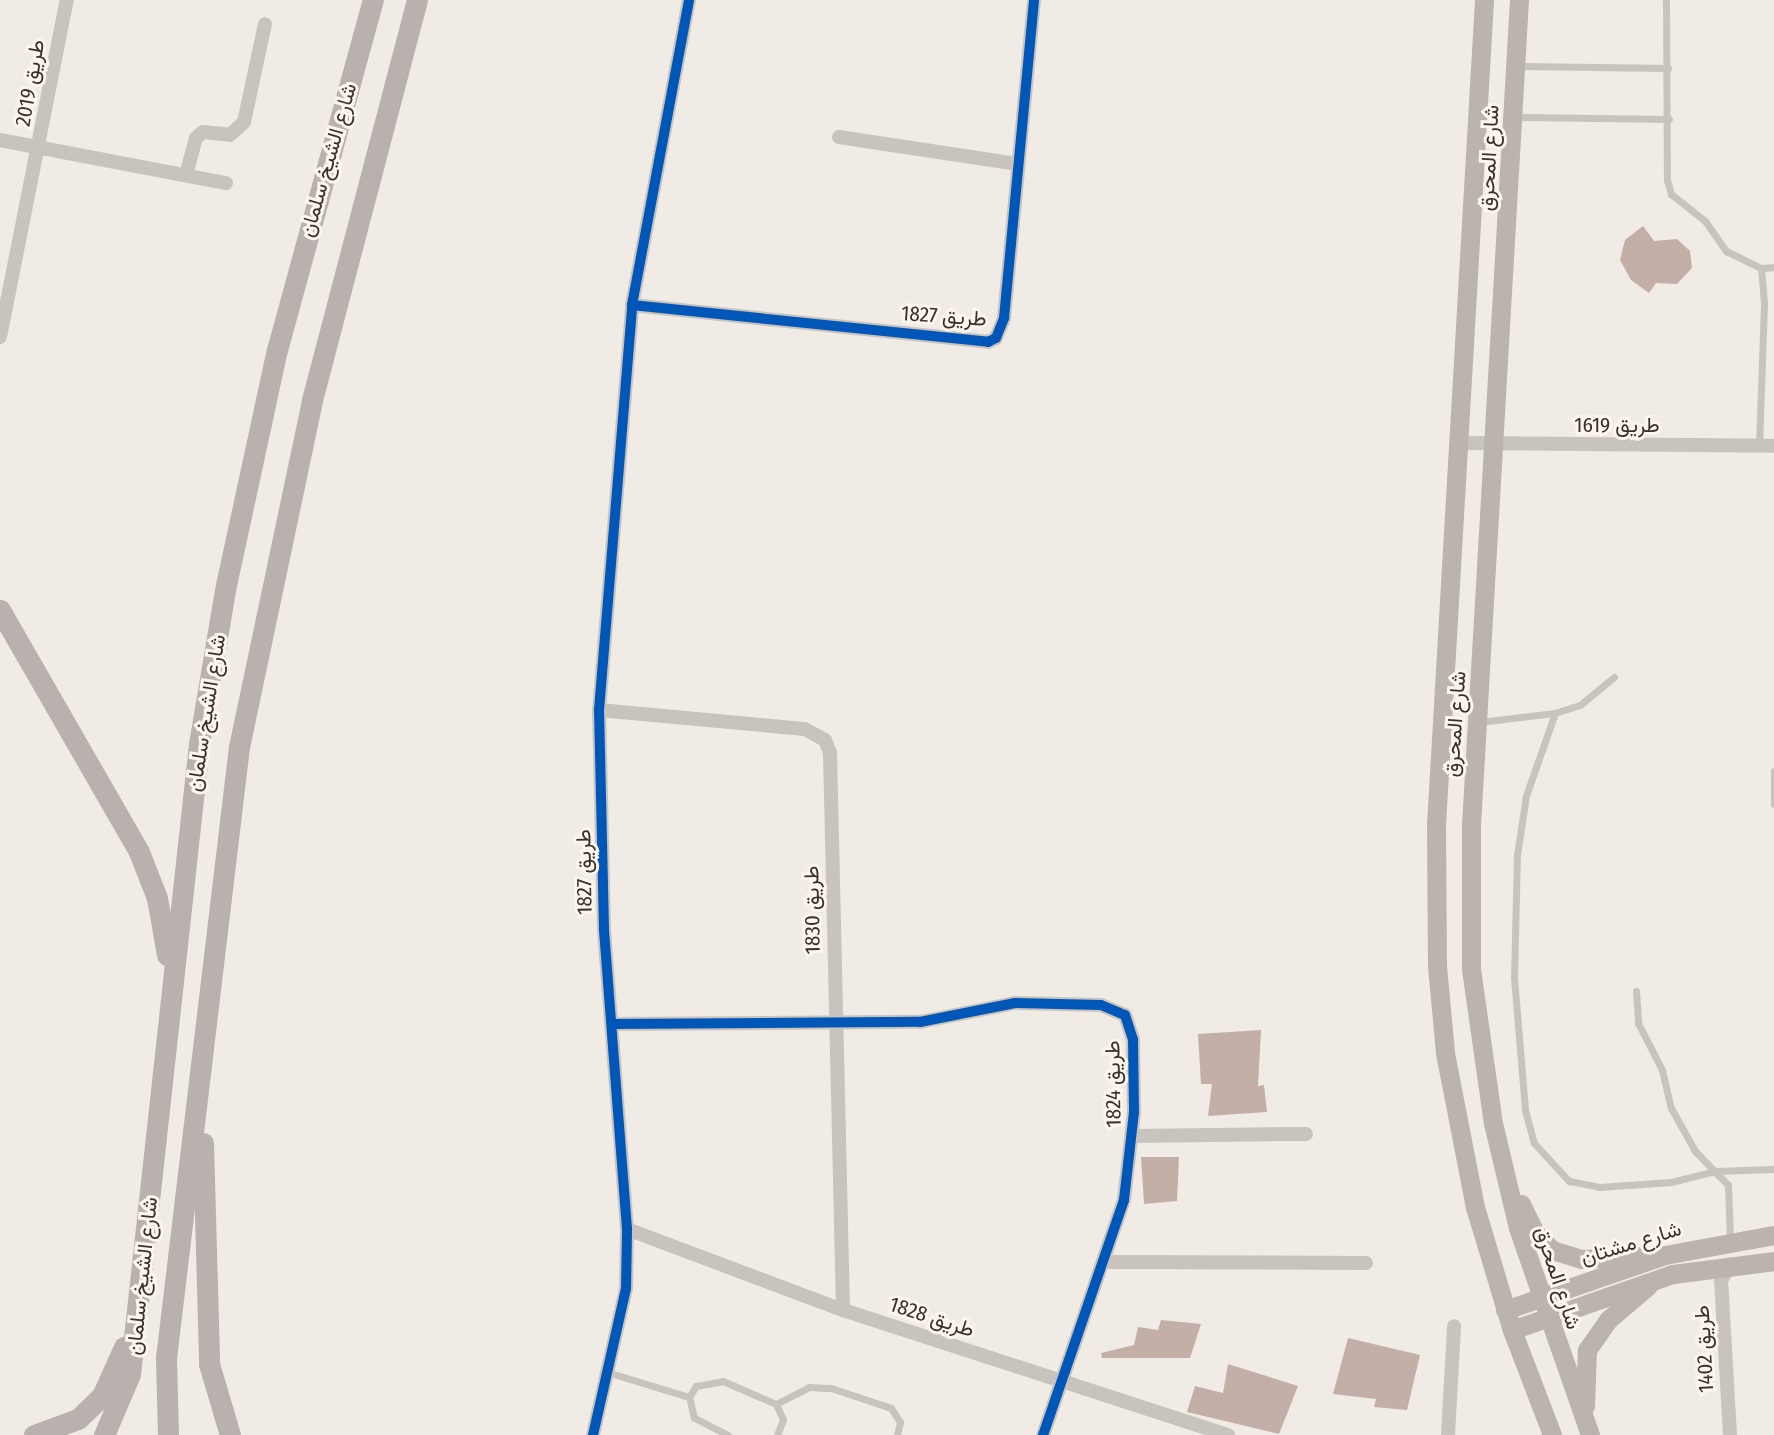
<!DOCTYPE html>
<meta charset="utf-8">
<style>
body{margin:0}
#map{position:relative;width:1774px;height:1435px;overflow:hidden;background:#f0ebe5;font-family:"Fira Sans Condensed",Vazirmatn,sans-serif}
div>[style]{position:absolute}
.building>*{inset:0;background:#c3afa7}
.lane>*{height:7px;margin:-3.5px;padding:0 3.5px;transform-origin:3.5px;border-radius:3.5px;background:#c9c3be}
.street>*{height:14px;margin:-7px;padding:0 7px;transform-origin:7px;border-radius:7px;background:#c9c3be}
.secondary>*{height:19px;margin:-9.5px;padding:0 9.5px;transform-origin:9.5px;border-radius:9.5px;background:#bab3ae}
.primary>*{height:21px;margin:-10.5px;padding:0 10.5px;transform-origin:10.5px;border-radius:10.5px;background:#b8b1ad}
.cycleway>*{height:10px;margin:-5px;padding:0 5px;transform-origin:5px;border-radius:5px;background:#0057b8}
span{translate:-50% -50%;white-space:nowrap;text-align:center;line-height:1.15;-webkit-text-stroke:6px #fbf5ee;paint-order:stroke}
.street-label{font-size:21px;color:#3b302b}
</style>
<div id="map">
<div class="building">
<i style="clip-path:polygon(1643px 226px,1654px 241px,1677px 239px,1690px 251px,1692px 268px,1677px 284px,1656px 283px,1649px 293px,1631px 280px,1620px 260px,1625px 240px)"></i>
<i style="clip-path:polygon(1261px 1030px,1258px 1086px,1264px 1085px,1267px 1112px,1208px 1116px,1212px 1084px,1201px 1084px,1198px 1034px)"></i>
<i style="clip-path:polygon(1141px 1157px,1179px 1157px,1177px 1201px,1144px 1204px)"></i>
<i style="clip-path:polygon(1161px 1320px,1201px 1324px,1190px 1358px,1102px 1358px,1101px 1353px,1134px 1345px,1138px 1327px,1158px 1330px)"></i>
<i style="clip-path:polygon(1348px 1338px,1420px 1355px,1407px 1410px,1374px 1407px,1376px 1399px,1333px 1394px)"></i>
<i style="clip-path:polygon(1228px 1364px,1298px 1386px,1279px 1434px,1187px 1412px,1195px 1386px,1223px 1393px)"></i>
</div>
<div class="lane">
<i style="left:1666px;top:0;width:180px;rotate:89.7deg"></i>
<i style="left:1667px;top:180px;width:15px;rotate:74deg"></i>
<i style="left:1671px;top:194px;width:43px;rotate:38.5deg"></i>
<i style="left:1705px;top:221px;width:37px;rotate:55deg"></i>
<i style="left:1726px;top:251px;width:39px;rotate:26deg"></i>
<i style="left:1761px;top:268px;width:36px;rotate:85deg"></i>
<i style="left:1764px;top:304px;width:142px;rotate:92deg"></i>
<i style="left:1518px;top:66px;width:150px;rotate:0.8deg"></i>
<i style="left:1514px;top:117px;width:155px;rotate:0.7deg"></i>
<i style="left:1761px;top:268px;width:13px;rotate:-4deg"></i>
<i style="left:1555px;top:713px;width:88px;rotate:109.3deg"></i>
<i style="left:1526px;top:796px;width:60px;rotate:98.7deg"></i>
<i style="left:1517px;top:855px;width:123px;rotate:91.4deg"></i>
<i style="left:1514px;top:978px;width:132px;rotate:85.2deg"></i>
<i style="left:1525px;top:1110px;width:34px;rotate:75deg"></i>
<i style="left:1534px;top:1143px;width:52px;rotate:47.4deg"></i>
<i style="left:1569px;top:1181px;width:31px;rotate:11deg"></i>
<i style="left:1599px;top:1187px;width:72px;rotate:-4deg"></i>
<i style="left:1671px;top:1182px;width:45px;rotate:-14deg"></i>
<i style="left:1715px;top:1171px;width:59px;rotate:-1.9deg"></i>
<i style="left:1479px;top:722px;width:77px;rotate:-6.8deg"></i>
<i style="left:1555px;top:713px;width:26px;rotate:-18deg"></i>
<i style="left:1580px;top:705px;width:44px;rotate:-39.5deg"></i>
<i style="left:1774px;top:771px;width:33px;rotate:90deg"></i>
<i style="left:1636px;top:991px;width:32px;rotate:86deg"></i>
<i style="left:1638px;top:1023px;width:53px;rotate:62.9deg"></i>
<i style="left:1662px;top:1070px;width:39px;rotate:77deg"></i>
<i style="left:1671px;top:1108px;width:49px;rotate:60.8deg"></i>
<i style="left:1695px;top:1151px;width:47px;rotate:45.9deg"></i>
<i style="left:1728px;top:1185px;width:55px;rotate:87.9deg"></i>
<i style="left:607px;top:1372px;width:86px;rotate:17deg"></i>
<i style="left:776px;top:1404px;width:37px;rotate:-27deg"></i>
<i style="left:809px;top:1387px;width:22px;rotate:3deg"></i>
<i style="left:831px;top:1388px;width:63px;rotate:18.4deg"></i>
<i style="left:891px;top:1408px;width:17px;rotate:57deg"></i>
<i style="left:900px;top:1422px;width:13px;rotate:103deg"></i>
<i style="left:728px;top:1435px;width:38px;rotate:-153deg"></i>
<i style="left:694px;top:1418px;width:22px;rotate:-103deg"></i>
<i style="left:689px;top:1397px;width:13px;rotate:-58deg"></i>
<i style="left:696px;top:1386px;width:27px;rotate:-10deg"></i>
<i style="left:723px;top:1381px;width:58px;rotate:23.5deg"></i>
<i style="left:776px;top:1404px;width:17px;rotate:66deg"></i>
<i style="left:783px;top:1420px;width:16px;rotate:112deg"></i>
</div>
<div class="street">
<i style="left:839px;top:137px;width:181px;rotate:8.6deg"></i>
<i style="left:0;top:140px;width:230px;rotate:10.8deg"></i>
<i style="left:186px;top:175px;width:38px;rotate:-75deg"></i>
<i style="left:196px;top:138px;width:9px;rotate:-41deg"></i>
<i style="left:203px;top:132px;width:27px;rotate:6deg"></i>
<i style="left:230px;top:135px;width:19px;rotate:-43deg"></i>
<i style="left:244px;top:122px;width:100px;rotate:-77.9deg"></i>
<i style="left:632px;top:305px;width:358px;rotate:5.9deg"></i>
<i style="left:988px;top:342px;width:9px;rotate:-27deg"></i>
<i style="left:996px;top:338px;width:22px;rotate:-68deg"></i>
<i style="left:1004px;top:318px;width:319px;rotate:-84.6deg"></i>
<i style="left:0;top:337px;width:344px;rotate:-78.8deg"></i>
<i style="left:1460px;top:443px;width:314px;rotate:0.5deg"></i>
<i style="left:599px;top:710px;width:207px;rotate:5.3deg"></i>
<i style="left:805px;top:729px;width:23px;rotate:29deg"></i>
<i style="left:825px;top:740px;width:14px;rotate:69deg"></i>
<i style="left:830px;top:753px;width:557px;rotate:88.66deg"></i>
<i style="left:612px;top:1024px;width:308px;rotate:-0.4deg"></i>
<i style="left:920px;top:1022px;width:97px;rotate:-11.3deg"></i>
<i style="left:1015px;top:1003px;width:86px;rotate:1.3deg"></i>
<i style="left:1101px;top:1005px;width:26px;rotate:23deg"></i>
<i style="left:1125px;top:1015px;width:25px;rotate:72deg"></i>
<i style="left:1133px;top:1039px;width:73px;rotate:89.2deg"></i>
<i style="left:1134px;top:1112px;width:89px;rotate:96.5deg"></i>
<i style="left:1124px;top:1200px;width:249px;rotate:109deg"></i>
<i style="left:1133px;top:1136px;width:173px;rotate:-0.7deg"></i>
<i style="left:627px;top:1229px;width:231px;rotate:20.6deg"></i>
<i style="left:843px;top:1310px;width:405px;rotate:18deg"></i>
<i style="left:1104px;top:1262px;width:262px;rotate:0.2deg"></i>
<i style="left:593px;top:1435px;width:150px;rotate:-77.3deg"></i>
<i style="left:626px;top:1289px;width:60px;rotate:-89deg"></i>
<i style="left:627px;top:1229px;width:301px;rotate:-94.4deg"></i>
<i style="left:604px;top:929px;width:219px;rotate:-91.3deg"></i>
<i style="left:599px;top:710px;width:406px;rotate:-85.3deg"></i>
<i style="left:632px;top:305px;width:310px;rotate:-79.4deg"></i>
<i style="left:1448px;top:1435px;width:109px;rotate:-86.8deg"></i>
<i style="left:1730px;top:1435px;width:154px;rotate:-93.3deg"></i>
<i style="left:1721px;top:1281px;width:19px;rotate:-62deg"></i>
</div>
<div class="secondary">
<i style="left:1484px;top:0;width:825px;rotate:93.33deg"></i>
<i style="left:1436px;top:824px;width:142px;rotate:89.6deg"></i>
<i style="left:1437px;top:966px;width:87px;rotate:84.7deg"></i>
<i style="left:1445px;top:1053px;width:157px;rotate:79deg"></i>
<i style="left:1475px;top:1207px;width:128px;rotate:73.3deg"></i>
<i style="left:1512px;top:1330px;width:112px;rotate:69.1deg"></i>
<i style="left:1519px;top:0;width:825px;rotate:93.33deg"></i>
<i style="left:1471px;top:824px;width:145px;rotate:90deg"></i>
<i style="left:1471px;top:969px;width:156px;rotate:81.9deg"></i>
<i style="left:1493px;top:1123px;width:108px;rotate:76.6deg"></i>
<i style="left:1518px;top:1228px;width:219px;rotate:70.8deg"></i>
<i style="left:1521px;top:1204px;width:30px;rotate:64deg"></i>
<i style="left:1534px;top:1231px;width:26px;rotate:47deg"></i>
<i style="left:1552px;top:1250px;width:30px;rotate:17deg"></i>
<i style="left:1581px;top:1259px;width:55px;rotate:-3.1deg"></i>
<i style="left:1505px;top:1310px;width:169px;rotate:-19deg"></i>
<i style="left:1665px;top:1255px;width:111px;rotate:-10.4deg"></i>
<i style="left:1512px;top:1330px;width:170px;rotate:-19.2deg"></i>
<i style="left:1673px;top:1274px;width:102px;rotate:-7.3deg"></i>
<i style="left:1585px;top:1406px;width:56px;rotate:-88deg"></i>
<i style="left:1587px;top:1350px;width:38px;rotate:-55deg"></i>
<i style="left:1609px;top:1319px;width:51px;rotate:-40.2deg"></i>
</div>
<div class="primary">
<i style="left:0;top:610px;width:279px;rotate:60.1deg"></i>
<i style="left:139px;top:852px;width:49px;rotate:68.6deg"></i>
<i style="left:157px;top:898px;width:58px;rotate:80deg"></i>
<i style="left:203px;top:1143px;width:221px;rotate:88.4deg"></i>
<i style="left:209px;top:1364px;width:74px;rotate:73.5deg"></i>
<i style="left:34px;top:1435px;width:47px;rotate:-20deg"></i>
<i style="left:78px;top:1419px;width:33px;rotate:-44deg"></i>
<i style="left:102px;top:1396px;width:54px;rotate:-65.8deg"></i>
<i style="left:104px;top:1435px;width:66px;rotate:-66.9deg"></i>
<i style="left:130px;top:1374px;width:634px;rotate:-83.75deg"></i>
<i style="left:199px;top:744px;width:161px;rotate:-80.4deg"></i>
<i style="left:226px;top:585px;width:240px;rotate:-77.8deg"></i>
<i style="left:277px;top:350px;width:363px;rotate:-74.7deg"></i>
<i style="left:168px;top:1435px;width:77px;rotate:-91.5deg"></i>
<i style="left:166px;top:1358px;width:615px;rotate:-83.19deg"></i>
<i style="left:239px;top:747px;width:355px;rotate:-78.1deg"></i>
<i style="left:312px;top:400px;width:414px;rotate:-75.3deg"></i>
</div>
<div class="cycleway">
<i style="left:632px;top:305px;width:358px;rotate:5.9deg"></i>
<i style="left:988px;top:342px;width:9px;rotate:-27deg"></i>
<i style="left:996px;top:338px;width:22px;rotate:-68deg"></i>
<i style="left:1004px;top:318px;width:319px;rotate:-84.6deg"></i>
<i style="left:612px;top:1024px;width:308px;rotate:-0.4deg"></i>
<i style="left:920px;top:1022px;width:97px;rotate:-11.3deg"></i>
<i style="left:1015px;top:1003px;width:86px;rotate:1.3deg"></i>
<i style="left:1101px;top:1005px;width:26px;rotate:23deg"></i>
<i style="left:1125px;top:1015px;width:25px;rotate:72deg"></i>
<i style="left:1133px;top:1039px;width:73px;rotate:89.2deg"></i>
<i style="left:1134px;top:1112px;width:89px;rotate:96.5deg"></i>
<i style="left:1124px;top:1200px;width:249px;rotate:109deg"></i>
<i style="left:593px;top:1435px;width:150px;rotate:-77.3deg"></i>
<i style="left:626px;top:1289px;width:60px;rotate:-89deg"></i>
<i style="left:627px;top:1229px;width:301px;rotate:-94.4deg"></i>
<i style="left:604px;top:929px;width:219px;rotate:-91.3deg"></i>
<i style="left:599px;top:710px;width:406px;rotate:-85.3deg"></i>
<i style="left:632px;top:305px;width:310px;rotate:-79.4deg"></i>
</div>
<div class="street-label">
<span style="left:30px;top:83px;rotate:-80deg">طريق 2019</span>
<span style="left:1489px;top:158px;rotate:-87deg">شارع المحرق</span>
<span style="left:328px;top:160px;rotate:-74deg">شارع الشيخ سلمان</span>
<span style="left:944px;top:316px;rotate:4deg">طريق 1827</span>
<span style="left:1617px;top:425px">طريق 1619</span>
<span style="left:206px;top:713px;rotate:-81deg">شارع الشيخ سلمان</span>
<span style="left:1455px;top:724px;rotate:-86deg">شارع المحرق</span>
<span style="left:584px;top:872px;rotate:-91deg">طريق 1827</span>
<span style="left:812px;top:910px;rotate:-91deg">طريق 1830</span>
<span style="left:1113px;top:1084px;rotate:-91deg">طريق 1824</span>
<span style="left:1631px;top:1243px;rotate:-17deg">شارع مشتان</span>
<span style="left:142px;top:1276px;rotate:-84deg">شارع الشيخ سلمان</span>
<span style="left:1558px;top:1278px;rotate:72deg">شارع المحرق</span>
<span style="left:932px;top:1317px;rotate:18deg">طريق 1828</span>
<span style="left:1704px;top:1349px;rotate:-93deg">طريق 1402</span>
</div>
</div>
